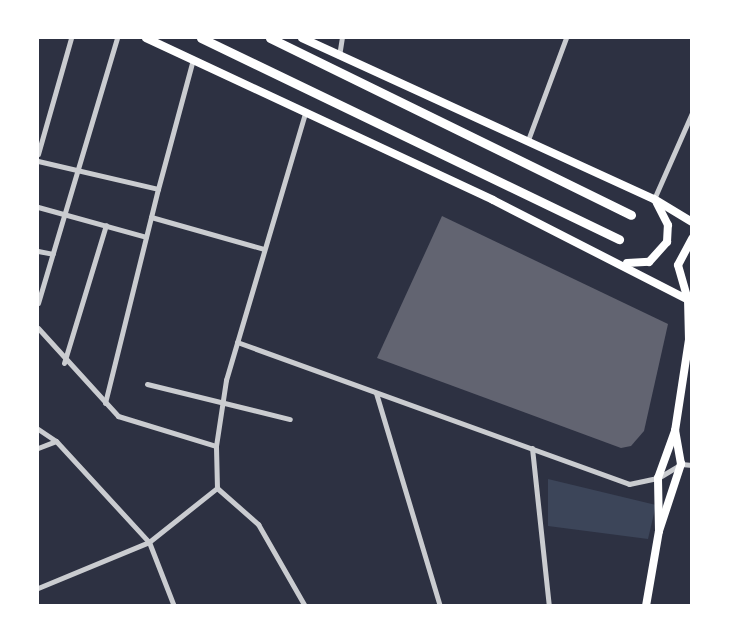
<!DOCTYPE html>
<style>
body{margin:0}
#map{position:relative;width:729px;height:643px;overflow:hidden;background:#2d3142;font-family:Arial,sans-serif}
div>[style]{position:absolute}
.green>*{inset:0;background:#3c4559}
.building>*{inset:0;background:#626471}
.minor>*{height:5px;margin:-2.5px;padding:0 2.5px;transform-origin:2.5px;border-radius:2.5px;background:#caccd0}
.secondary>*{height:8px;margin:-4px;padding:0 4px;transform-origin:4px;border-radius:4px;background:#fff}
.trunk>*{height:9px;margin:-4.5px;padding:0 4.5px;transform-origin:4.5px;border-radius:4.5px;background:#fff}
span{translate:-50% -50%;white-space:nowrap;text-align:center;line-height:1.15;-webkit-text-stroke:6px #fff;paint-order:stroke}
.frame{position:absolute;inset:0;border:39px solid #fff;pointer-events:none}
</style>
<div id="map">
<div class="green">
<i style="clip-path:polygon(548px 479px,656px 505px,648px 539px,548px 526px)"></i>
</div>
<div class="building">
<i style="clip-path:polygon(442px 216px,668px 324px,644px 431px,631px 446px,621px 448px,377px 358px)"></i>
</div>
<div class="minor">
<i style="left:339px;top:56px;width:18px;rotate:-81deg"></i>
<i style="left:528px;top:140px;width:109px;rotate:-69.6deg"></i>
<i style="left:38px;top:154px;width:121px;rotate:-74.1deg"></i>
<i style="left:38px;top:161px;width:123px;rotate:13.1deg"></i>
<i style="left:158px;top:189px;width:135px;rotate:-74.9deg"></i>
<i style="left:654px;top:199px;width:94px;rotate:-66.2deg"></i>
<i style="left:38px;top:207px;width:112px;rotate:15.5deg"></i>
<i style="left:151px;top:217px;width:117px;rotate:15.8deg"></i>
<i style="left:38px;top:251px;width:15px;rotate:11deg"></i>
<i style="left:38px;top:303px;width:277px;rotate:-73.4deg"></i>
<i style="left:38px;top:328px;width:119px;rotate:47.7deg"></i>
<i style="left:118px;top:416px;width:102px;rotate:17deg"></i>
<i style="left:237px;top:342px;width:417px;rotate:19.9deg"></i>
<i style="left:629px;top:484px;width:30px;rotate:-12deg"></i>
<i style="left:658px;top:478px;width:27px;rotate:-31deg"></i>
<i style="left:681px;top:464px;width:11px;rotate:5deg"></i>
<i style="left:64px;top:363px;width:144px;rotate:-73.1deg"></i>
<i style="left:147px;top:384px;width:147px;rotate:13.8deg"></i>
<i style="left:376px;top:393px;width:222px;rotate:73.3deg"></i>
<i style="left:105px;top:403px;width:220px;rotate:-76.1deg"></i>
<i style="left:38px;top:429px;width:22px;rotate:34deg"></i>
<i style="left:56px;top:441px;width:137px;rotate:47.4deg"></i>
<i style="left:149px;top:542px;width:69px;rotate:68.7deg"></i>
<i style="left:38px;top:448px;width:19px;rotate:-21deg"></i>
<i style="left:532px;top:448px;width:159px;rotate:83.9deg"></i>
<i style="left:217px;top:488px;width:55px;rotate:41.3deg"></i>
<i style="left:258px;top:524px;width:95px;rotate:60.2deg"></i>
<i style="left:38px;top:588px;width:120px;rotate:-22.5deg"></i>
<i style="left:149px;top:542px;width:87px;rotate:-38.5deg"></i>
<i style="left:217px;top:488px;width:42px;rotate:-91.4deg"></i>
<i style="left:216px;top:446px;width:67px;rotate:-81.4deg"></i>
<i style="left:226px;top:380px;width:277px;rotate:-73.5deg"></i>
</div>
<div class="secondary">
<i style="left:146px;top:38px;width:383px;rotate:25deg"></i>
<i style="left:493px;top:200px;width:224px;rotate:27.1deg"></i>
<i style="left:302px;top:38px;width:387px;rotate:24.6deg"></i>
<i style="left:654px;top:199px;width:44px;rotate:31.2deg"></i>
<i style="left:627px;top:263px;width:22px;rotate:-3deg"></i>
<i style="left:649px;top:262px;width:27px;rotate:-48deg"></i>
<i style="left:667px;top:242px;width:17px;rotate:-87deg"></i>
<i style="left:668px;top:225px;width:25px;rotate:-117deg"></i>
<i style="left:659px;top:531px;width:53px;rotate:-91.1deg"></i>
<i style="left:658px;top:478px;width:50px;rotate:-70.1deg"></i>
<i style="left:675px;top:431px;width:92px;rotate:-81.3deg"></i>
<i style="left:689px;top:340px;width:40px;rotate:-91.4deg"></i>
<i style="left:688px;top:300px;width:36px;rotate:-106deg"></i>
<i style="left:678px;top:265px;width:30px;rotate:-62deg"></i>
<i style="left:646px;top:606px;width:76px;rotate:-80.2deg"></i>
<i style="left:659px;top:531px;width:71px;rotate:-71.8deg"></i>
<i style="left:681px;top:464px;width:34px;rotate:-100deg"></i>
</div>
<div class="trunk">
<i style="left:201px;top:38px;width:464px;rotate:25.7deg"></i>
<i style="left:270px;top:38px;width:402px;rotate:26.1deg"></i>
</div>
<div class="frame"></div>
</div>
